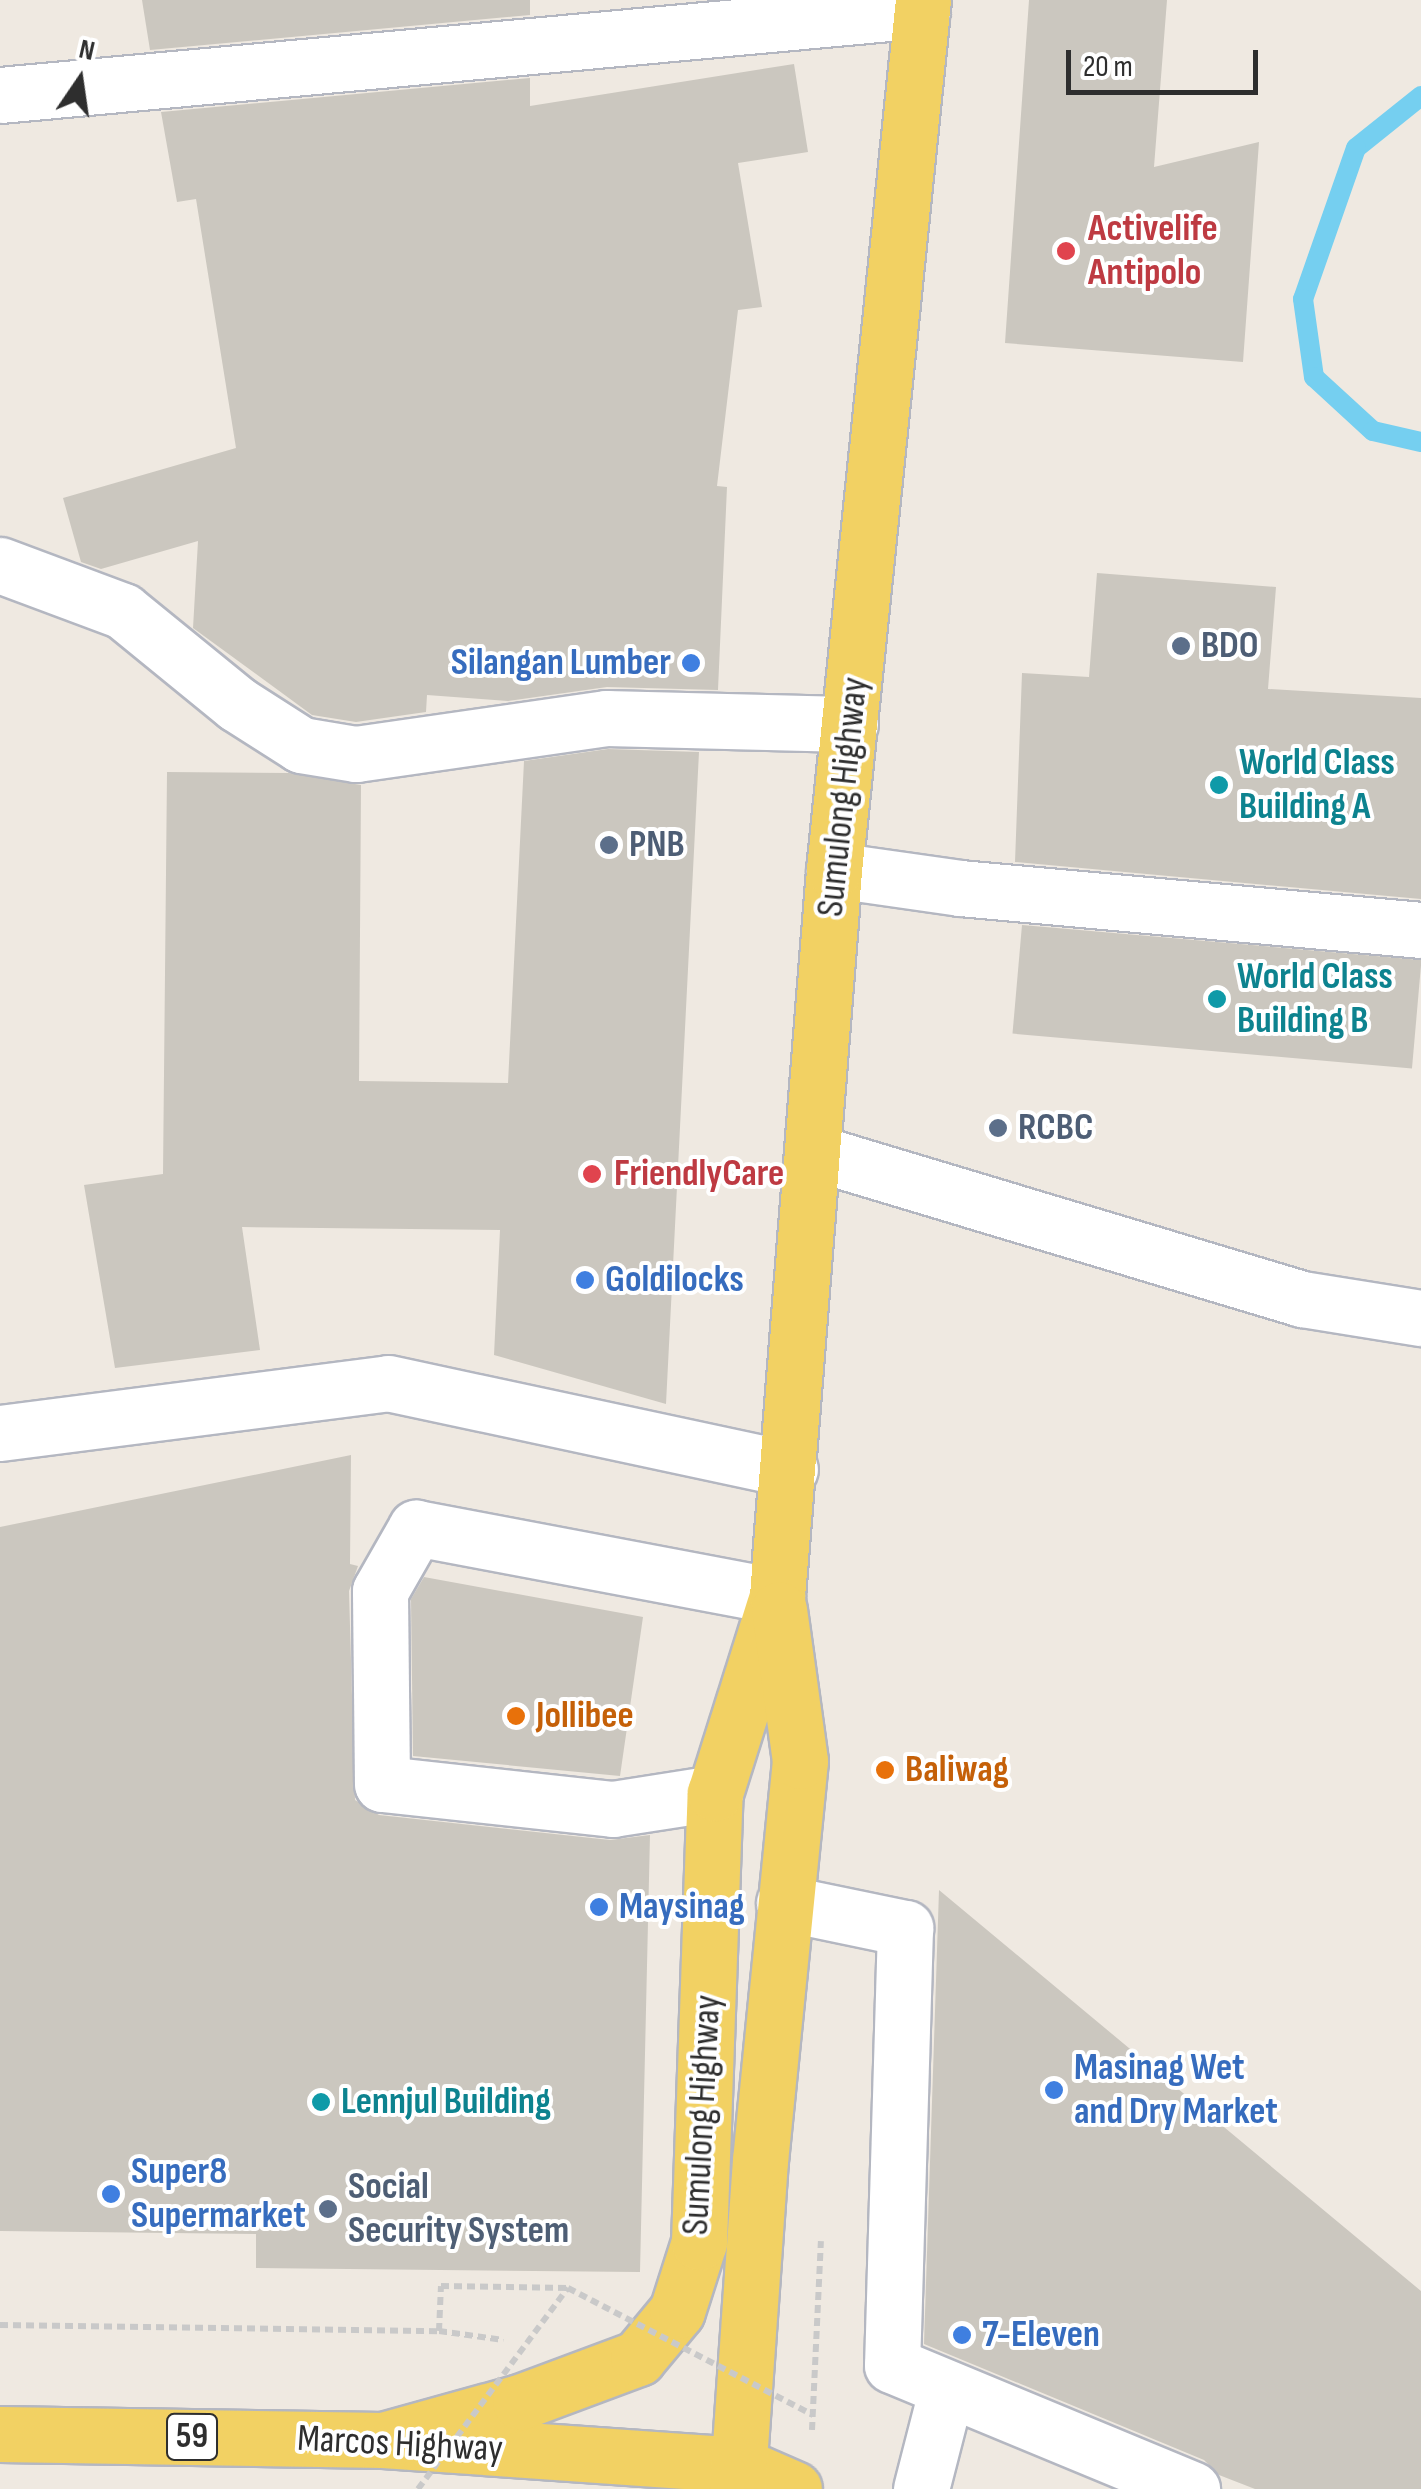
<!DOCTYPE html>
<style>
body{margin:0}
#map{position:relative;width:1421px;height:2489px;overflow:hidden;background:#efe9e1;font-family:"Sofia Sans Condensed",sans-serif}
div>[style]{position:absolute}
.stream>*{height:20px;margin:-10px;padding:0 10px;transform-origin:10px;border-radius:10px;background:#75cff0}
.building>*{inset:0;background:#cbc7bf;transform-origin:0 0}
.path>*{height:6px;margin-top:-3px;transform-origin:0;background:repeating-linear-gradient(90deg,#c9c9c9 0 8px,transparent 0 13px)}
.roads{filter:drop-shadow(2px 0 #b4b7c1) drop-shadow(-2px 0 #b4b7c1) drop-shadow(0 2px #b4b7c1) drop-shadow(0 -2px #b4b7c1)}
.minor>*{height:55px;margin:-27.5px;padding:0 27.5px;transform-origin:27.5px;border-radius:27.5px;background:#fff}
.major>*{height:55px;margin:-27.5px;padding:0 27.5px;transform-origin:27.5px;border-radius:27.5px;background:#f2d163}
.path-bridge>*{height:6px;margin-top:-3px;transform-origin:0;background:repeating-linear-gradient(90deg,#c9c9c9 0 8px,transparent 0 13px)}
.dots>*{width:28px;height:28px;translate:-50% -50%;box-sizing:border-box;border:5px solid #fff;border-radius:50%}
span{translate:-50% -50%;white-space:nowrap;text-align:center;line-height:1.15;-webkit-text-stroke:8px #fff;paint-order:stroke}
.shield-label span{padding:2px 8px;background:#fff;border:2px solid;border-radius:8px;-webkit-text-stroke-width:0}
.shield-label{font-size:35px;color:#2e2e2e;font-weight:700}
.health-label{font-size:38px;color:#be3a42;font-weight:700}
.left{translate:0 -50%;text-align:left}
.service-label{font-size:38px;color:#4e5e75;font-weight:700}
.shop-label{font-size:38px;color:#366cbe;font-weight:700}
.right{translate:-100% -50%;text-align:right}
.culture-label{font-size:38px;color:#0d838f;font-weight:700}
.street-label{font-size:38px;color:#2e2e2e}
.food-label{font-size:38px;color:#c56008;font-weight:700}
.north{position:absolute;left:30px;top:30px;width:100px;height:100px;-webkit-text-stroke:8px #fff;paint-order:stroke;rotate:13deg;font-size:28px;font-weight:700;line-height:40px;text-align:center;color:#2e2e2e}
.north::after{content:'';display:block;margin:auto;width:35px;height:45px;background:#2e2e2e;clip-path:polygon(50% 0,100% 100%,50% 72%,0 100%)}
.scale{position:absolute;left:1066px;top:50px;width:192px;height:45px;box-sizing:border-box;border:5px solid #2e2e2e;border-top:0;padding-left:12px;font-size:30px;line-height:35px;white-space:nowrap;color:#2e2e2e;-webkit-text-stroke:8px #fff;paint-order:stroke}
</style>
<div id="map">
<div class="stream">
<i style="left:1421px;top:96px;width:83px;rotate:141.3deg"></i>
<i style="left:1356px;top:148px;width:160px;rotate:109.3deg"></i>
<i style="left:1303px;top:299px;width:79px;rotate:82deg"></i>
<i style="left:1314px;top:377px;width:80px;rotate:42.5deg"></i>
<i style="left:1373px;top:431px;width:49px;rotate:12.9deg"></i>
</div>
<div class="building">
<i style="clip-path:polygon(142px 0,530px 0,530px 15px,150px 50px)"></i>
<i style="clip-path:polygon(1029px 0,1167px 0,1154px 167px,1259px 142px,1243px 362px,1005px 343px)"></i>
<i style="clip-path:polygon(794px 64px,808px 152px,738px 163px,762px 307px,738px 310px,717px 486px,727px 487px,718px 690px,607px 687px,508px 701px,427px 695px,426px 712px,356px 722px,312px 715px,193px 628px,198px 541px,101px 569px,81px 562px,63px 498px,236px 448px,196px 199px,177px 202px,161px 112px,530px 78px,530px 106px)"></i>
<i style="clip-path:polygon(1097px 573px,1276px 587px,1268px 689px,1421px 698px,1421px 899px,1015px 862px,1022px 673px,1089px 677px)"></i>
<i style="clip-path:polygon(608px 749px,699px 752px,666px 1404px,494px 1355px,500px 1230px,242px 1227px,260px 1350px,115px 1368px,84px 1185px,163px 1174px,167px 772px,289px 773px,361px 785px,359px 1081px,508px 1083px,524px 761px)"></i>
<i style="left:1022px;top:925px;width:401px;height:109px;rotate:5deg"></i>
<i style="clip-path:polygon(351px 1455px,350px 1564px,358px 1566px,349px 1591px,355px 1800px,379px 1815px,610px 1840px,650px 1835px,640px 2272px,256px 2268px,256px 2234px,0 2231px,0 1527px)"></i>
<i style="clip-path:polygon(424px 1577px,643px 1617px,620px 1776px,413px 1756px,411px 1599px)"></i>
<i style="clip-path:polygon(939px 1890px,1421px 2291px,1421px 2489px,1255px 2489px,1219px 2475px,1204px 2460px,924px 2344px)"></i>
</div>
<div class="path">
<i style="left:0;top:2325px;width:439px;rotate:0.8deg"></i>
<i style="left:439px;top:2331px;width:65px;rotate:8deg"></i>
<i style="left:439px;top:2331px;width:45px;rotate:-87.5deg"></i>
<i style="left:441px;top:2286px;width:127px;rotate:0.9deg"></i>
<i style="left:812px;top:2430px;width:189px;rotate:-87.3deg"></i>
</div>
<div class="roads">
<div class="minor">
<i style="left:0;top:95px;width:926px;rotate:-5.27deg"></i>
<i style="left:0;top:565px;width:131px;rotate:20.5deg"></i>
<i style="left:123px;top:611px;width:147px;rotate:39.2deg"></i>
<i style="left:237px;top:704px;width:76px;rotate:32.6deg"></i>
<i style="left:301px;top:745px;width:56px;rotate:9.3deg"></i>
<i style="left:356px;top:754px;width:253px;rotate:-8.2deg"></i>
<i style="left:606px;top:718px;width:244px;rotate:1.4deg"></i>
<i style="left:834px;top:870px;width:127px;rotate:8.1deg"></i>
<i style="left:960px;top:888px;width:463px;rotate:5.2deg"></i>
<i style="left:813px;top:1152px;width:511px;rotate:16.73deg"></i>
<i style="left:1302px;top:1299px;width:121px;rotate:9.1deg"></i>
<i style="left:0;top:1433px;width:391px;rotate:-7.3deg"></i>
<i style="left:388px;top:1383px;width:411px;rotate:12.1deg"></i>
<i style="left:715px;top:1793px;width:103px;rotate:171.1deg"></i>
<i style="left:613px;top:1809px;width:232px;rotate:-173.8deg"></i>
<i style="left:382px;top:1784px;width:193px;rotate:-90.6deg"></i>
<i style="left:380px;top:1591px;width:73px;rotate:-60.3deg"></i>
<i style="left:416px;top:1528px;width:367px;rotate:10.7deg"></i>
<i style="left:784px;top:1903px;width:124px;rotate:11.7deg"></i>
<i style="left:905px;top:1928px;width:437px;rotate:91.7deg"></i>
<i style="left:892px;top:2365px;width:325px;rotate:22.5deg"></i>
<i style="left:921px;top:2489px;width:104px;rotate:-75.6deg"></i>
</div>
<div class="major">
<i style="left:0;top:2434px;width:383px;rotate:0.9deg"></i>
<i style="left:383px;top:2440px;width:357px;rotate:4deg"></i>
<i style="left:739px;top:2465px;width:60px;rotate:23.6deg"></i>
<i style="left:383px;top:2440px;width:142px;rotate:-15.5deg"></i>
<i style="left:520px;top:2402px;width:126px;rotate:-20.4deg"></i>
<i style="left:638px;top:2358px;width:61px;rotate:-50.3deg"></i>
<i style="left:677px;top:2311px;width:72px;rotate:-72.3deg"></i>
<i style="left:699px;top:2242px;width:449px;rotate:-88deg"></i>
<i style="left:715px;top:1793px;width:207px;rotate:-72.5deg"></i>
<i style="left:777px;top:1596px;width:728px;rotate:-85.51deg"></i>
<i style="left:834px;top:870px;width:875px;rotate:-84.16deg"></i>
<i style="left:737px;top:2489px;width:329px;rotate:-86deg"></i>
<i style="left:760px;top:2161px;width:402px;rotate:-84.3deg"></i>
<i style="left:800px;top:1761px;width:153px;rotate:-97.9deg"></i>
</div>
</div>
<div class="path-bridge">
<i style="left:418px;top:2489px;width:251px;rotate:-53.3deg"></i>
<i style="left:568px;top:2288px;width:276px;rotate:27.4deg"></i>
</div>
<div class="dots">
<i style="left:1066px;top:251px;background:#e0444e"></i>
<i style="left:1181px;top:646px;background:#5c6f8a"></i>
<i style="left:691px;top:663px;background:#3f7fe0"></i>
<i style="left:1219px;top:785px;background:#0f9aa8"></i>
<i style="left:609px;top:845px;background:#5c6f8a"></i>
<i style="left:1217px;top:999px;background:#0f9aa8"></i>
<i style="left:998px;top:1128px;background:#5c6f8a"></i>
<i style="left:592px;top:1174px;background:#e0444e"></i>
<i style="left:585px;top:1280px;background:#3f7fe0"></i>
<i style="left:516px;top:1716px;background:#e8710a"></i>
<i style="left:885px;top:1770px;background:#e8710a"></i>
<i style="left:599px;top:1907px;background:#3f7fe0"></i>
<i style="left:1054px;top:2090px;background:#3f7fe0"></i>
<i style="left:321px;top:2102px;background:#0f9aa8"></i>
<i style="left:111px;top:2194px;background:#3f7fe0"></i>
<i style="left:328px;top:2209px;background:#5c6f8a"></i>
<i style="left:962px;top:2335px;background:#3f7fe0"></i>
</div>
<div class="shield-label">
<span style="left:192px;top:2437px">59</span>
</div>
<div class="health-label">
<span class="left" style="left:1088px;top:251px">Activelife<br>Antipolo</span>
<span class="left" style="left:614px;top:1174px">FriendlyCare</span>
</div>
<div class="service-label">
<span class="left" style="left:1201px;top:646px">BDO</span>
<span class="left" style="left:629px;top:845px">PNB</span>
<span class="left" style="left:1018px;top:1128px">RCBC</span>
<span class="left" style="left:348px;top:2209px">Social<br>Security System</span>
</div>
<div class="shop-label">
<span class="right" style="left:671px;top:663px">Silangan Lumber</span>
<span class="left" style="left:605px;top:1280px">Goldilocks</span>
<span class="left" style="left:619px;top:1907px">Maysinag</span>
<span class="left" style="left:1074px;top:2090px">Masinag Wet<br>and Dry Market</span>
<span class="left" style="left:131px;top:2194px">Super8<br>Supermarket</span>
<span class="left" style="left:982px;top:2335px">7-Eleven</span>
</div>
<div class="culture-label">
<span class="left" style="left:1239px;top:785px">World Class<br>Building A</span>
<span class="left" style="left:1237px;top:999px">World Class<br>Building B</span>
<span class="left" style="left:341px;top:2102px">Lennjul Building</span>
</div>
<div class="street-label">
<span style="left:843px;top:797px;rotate:-84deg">Sumulong Highway</span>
<span style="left:702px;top:2115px;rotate:-87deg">Sumulong Highway</span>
<span style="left:400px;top:2444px;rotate:3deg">Marcos Highway</span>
</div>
<div class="food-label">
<span class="left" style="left:536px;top:1716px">Jollibee</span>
<span class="left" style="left:905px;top:1770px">Baliwag</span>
</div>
<div class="north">N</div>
<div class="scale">20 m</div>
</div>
